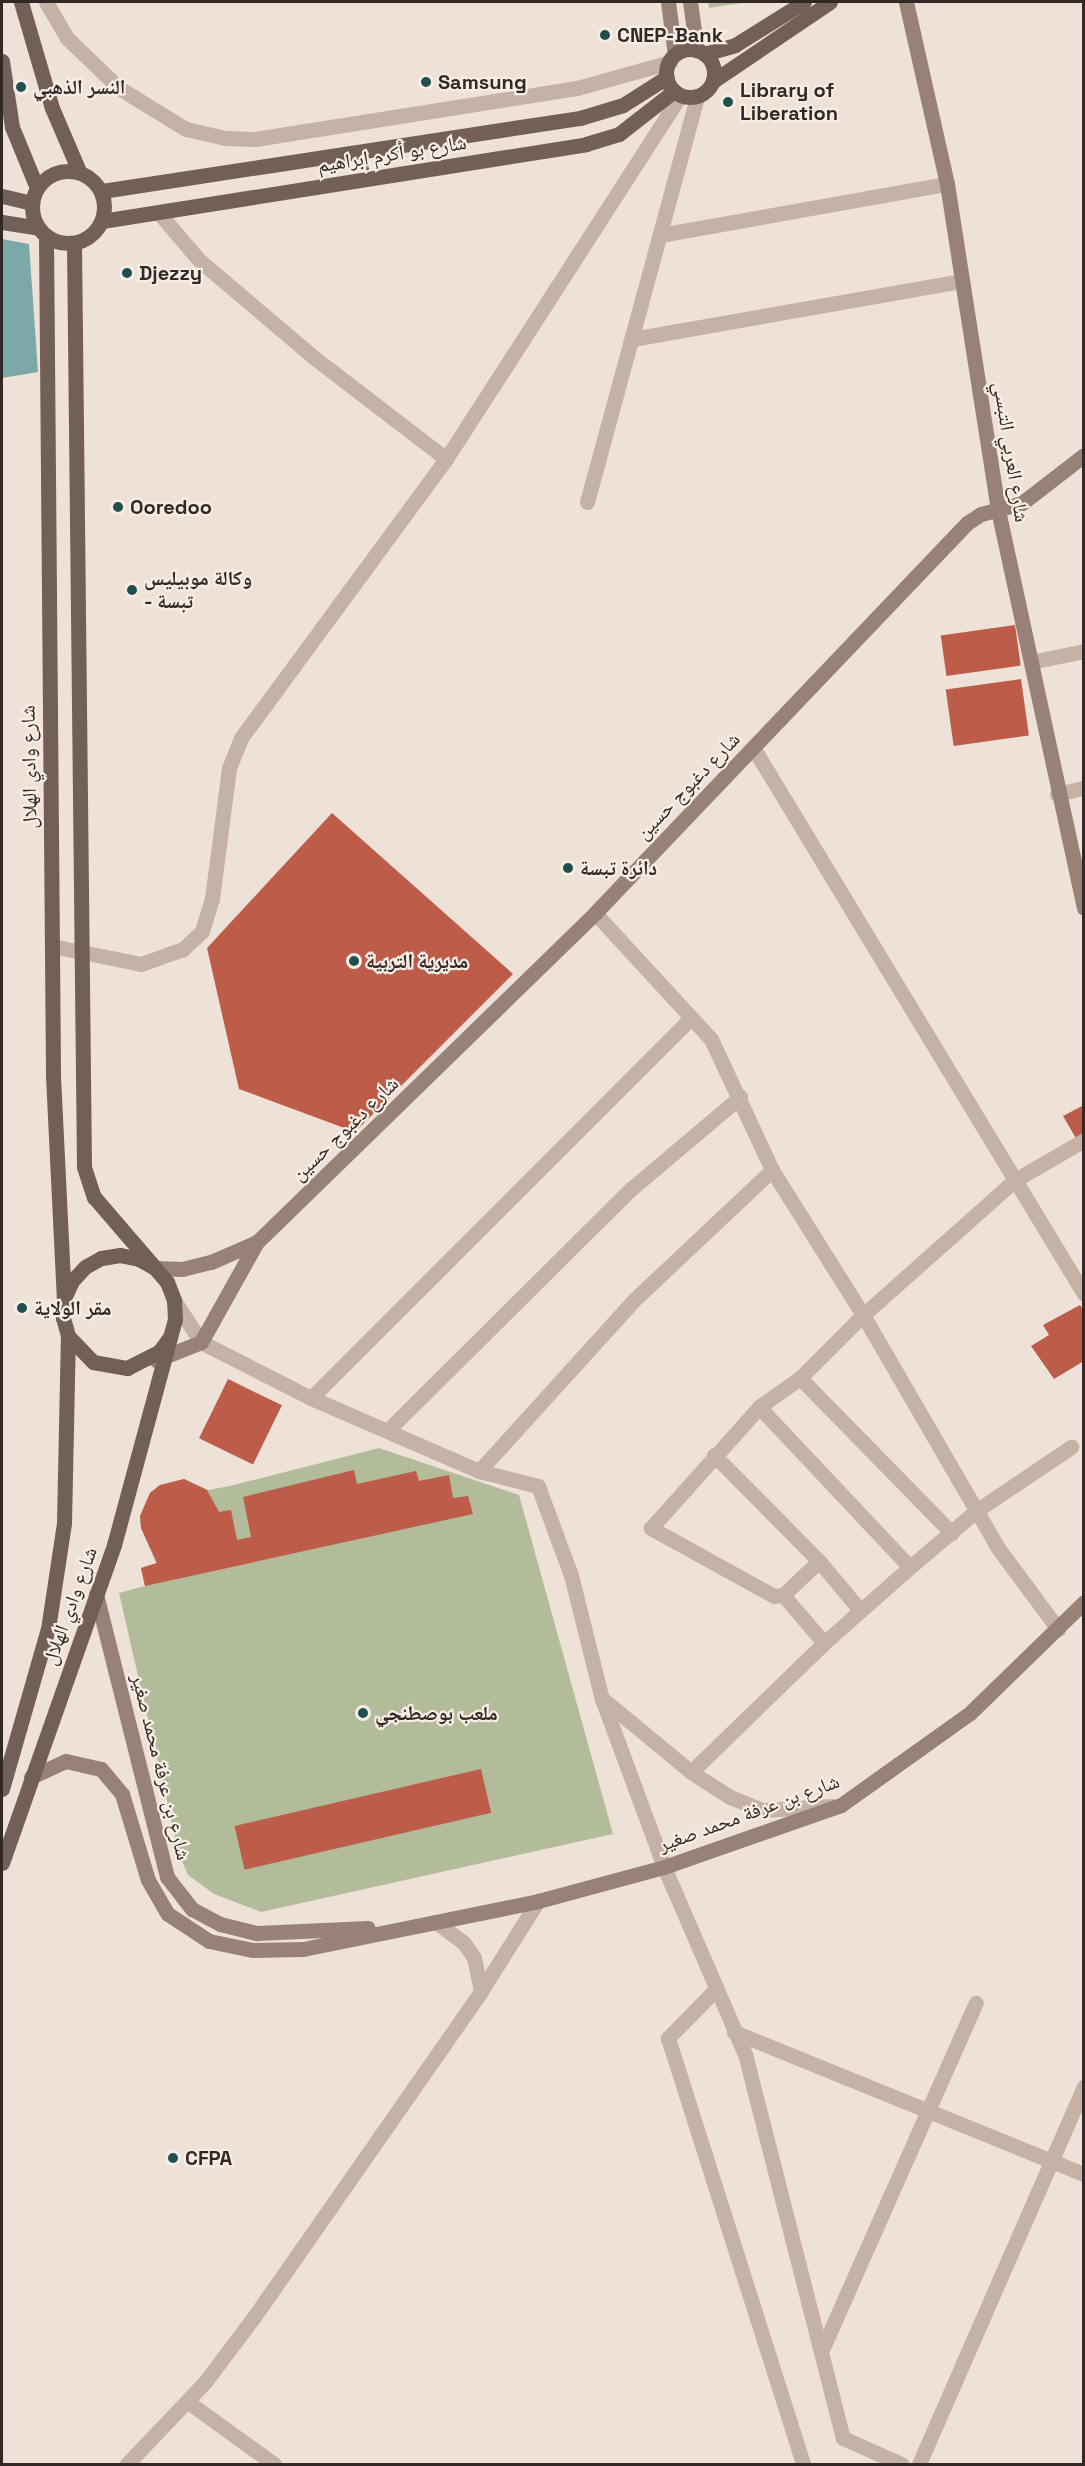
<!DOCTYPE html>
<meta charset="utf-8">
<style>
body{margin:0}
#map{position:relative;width:1085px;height:2466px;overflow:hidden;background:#eee2d8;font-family:"Space Grotesk","Noto Naskh Arabic",sans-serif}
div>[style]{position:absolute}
.green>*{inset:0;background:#b3bc9a}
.water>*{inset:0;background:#7aa9a7}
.building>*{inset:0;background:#bc5c49;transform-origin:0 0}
.street>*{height:15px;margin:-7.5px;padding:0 7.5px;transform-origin:7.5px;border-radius:7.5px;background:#c5b1a5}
.secondary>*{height:15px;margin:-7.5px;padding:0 7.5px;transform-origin:7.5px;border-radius:7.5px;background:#988177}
.primary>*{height:15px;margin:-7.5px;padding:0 7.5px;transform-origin:7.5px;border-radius:7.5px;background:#735f58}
.primary>.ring{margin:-7.5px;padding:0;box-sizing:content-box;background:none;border:15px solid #735f58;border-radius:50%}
.dots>*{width:16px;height:16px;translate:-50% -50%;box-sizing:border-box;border:3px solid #f7ede4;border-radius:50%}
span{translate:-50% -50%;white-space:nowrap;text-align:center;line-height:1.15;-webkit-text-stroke:4.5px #f7ede4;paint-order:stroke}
.poi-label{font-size:20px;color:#322926;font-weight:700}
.left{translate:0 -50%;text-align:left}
.street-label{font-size:20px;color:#322926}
.frame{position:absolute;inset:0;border:3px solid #322926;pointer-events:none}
</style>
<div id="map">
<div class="green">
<i style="clip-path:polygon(708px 2px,748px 2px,709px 8px)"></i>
<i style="clip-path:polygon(379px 1448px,519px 1495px,613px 1834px,261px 1912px,214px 1894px,188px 1875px,179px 1854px,119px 1593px,145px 1586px,141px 1568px,156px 1563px,141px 1528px,140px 1516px,150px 1493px,160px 1485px,184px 1479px,208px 1490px,230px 1486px)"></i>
</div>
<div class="water">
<i style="clip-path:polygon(2px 239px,29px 244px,38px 372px,2px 378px)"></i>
</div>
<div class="building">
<i style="left:1015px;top:625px;width:41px;height:75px;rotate:82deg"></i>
<i style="left:1021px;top:679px;width:57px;height:76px;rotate:82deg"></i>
<i style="clip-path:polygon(332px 813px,513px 974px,355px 1132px,239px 1089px,207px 948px)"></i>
<i style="clip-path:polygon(1084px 1105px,1084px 1136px,1077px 1140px,1063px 1116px)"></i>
<i style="clip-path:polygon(1080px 1305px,1084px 1311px,1084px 1361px,1054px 1379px,1031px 1346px,1049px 1335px,1043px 1325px)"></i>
<i style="left:228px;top:1379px;width:60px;height:66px;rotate:26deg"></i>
<i style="clip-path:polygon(354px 1470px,357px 1484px,416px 1471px,419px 1481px,449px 1475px,453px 1498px,468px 1496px,473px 1514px,145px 1586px,141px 1568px,157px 1563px,141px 1528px,140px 1516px,150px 1493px,160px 1485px,184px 1479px,207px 1490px,219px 1512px,231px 1510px,237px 1540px,251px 1537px,243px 1497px)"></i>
<i style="left:481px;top:1769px;width:45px;height:253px;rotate:77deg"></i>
</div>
<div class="street">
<i style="left:46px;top:2px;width:42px;rotate:59.7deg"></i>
<i style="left:67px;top:38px;width:72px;rotate:43.9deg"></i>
<i style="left:119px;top:88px;width:79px;rotate:31.5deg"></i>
<i style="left:186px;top:129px;width:39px;rotate:13deg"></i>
<i style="left:224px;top:138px;width:31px;rotate:2deg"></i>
<i style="left:255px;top:139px;width:326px;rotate:-9deg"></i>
<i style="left:577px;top:88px;width:97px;rotate:-15.6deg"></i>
<i style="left:158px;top:212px;width:63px;rotate:49.5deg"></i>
<i style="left:199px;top:260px;width:148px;rotate:40.3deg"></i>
<i style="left:312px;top:356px;width:169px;rotate:37.5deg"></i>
<i style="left:660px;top:235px;width:291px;rotate:-10.1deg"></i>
<i style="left:632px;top:339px;width:335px;rotate:-10deg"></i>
<i style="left:587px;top:502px;width:421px;rotate:-74.8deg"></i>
<i style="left:1031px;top:662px;width:54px;rotate:-11.7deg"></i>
<i style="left:754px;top:749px;width:637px;rotate:58.8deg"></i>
<i style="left:1057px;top:794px;width:28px;rotate:-13deg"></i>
<i style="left:595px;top:913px;width:171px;rotate:47.4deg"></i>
<i style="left:711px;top:1039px;width:145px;rotate:65deg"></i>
<i style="left:772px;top:1170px;width:171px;rotate:57.9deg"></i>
<i style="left:863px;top:1315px;width:269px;rotate:59.9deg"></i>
<i style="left:998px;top:1548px;width:101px;rotate:53.5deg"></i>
<i style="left:52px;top:946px;width:91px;rotate:11.4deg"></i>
<i style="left:141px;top:964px;width:45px;rotate:-19.7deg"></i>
<i style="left:183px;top:949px;width:26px;rotate:-43deg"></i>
<i style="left:202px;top:931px;width:34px;rotate:-73deg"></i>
<i style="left:212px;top:899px;width:132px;rotate:-82.6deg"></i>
<i style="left:229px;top:768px;width:32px;rotate:-68deg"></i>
<i style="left:241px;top:738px;width:346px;rotate:-53.7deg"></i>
<i style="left:446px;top:459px;width:433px;rotate:-57.2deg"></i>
<i style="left:174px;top:1300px;width:50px;rotate:57.3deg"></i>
<i style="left:201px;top:1342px;width:123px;rotate:27deg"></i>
<i style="left:311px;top:1398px;width:183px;rotate:23.5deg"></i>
<i style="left:479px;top:1471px;width:61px;rotate:14.3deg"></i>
<i style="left:538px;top:1486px;width:95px;rotate:69.7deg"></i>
<i style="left:571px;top:1575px;width:128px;rotate:76deg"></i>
<i style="left:602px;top:1699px;width:179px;rotate:69.7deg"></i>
<i style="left:664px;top:1867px;width:204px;rotate:66.6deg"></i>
<i style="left:745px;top:2054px;width:396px;rotate:75.7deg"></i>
<i style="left:843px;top:2438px;width:64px;rotate:24.1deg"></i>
<i style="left:800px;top:1378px;width:217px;rotate:45.6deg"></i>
<i style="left:311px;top:1398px;width:537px;rotate:-45deg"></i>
<i style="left:759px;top:1407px;width:220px;rotate:46.7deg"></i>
<i style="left:387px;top:1431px;width:344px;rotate:-44.8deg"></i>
<i style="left:631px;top:1189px;width:143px;rotate:-40.2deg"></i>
<i style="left:714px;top:1455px;width:149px;rotate:45.3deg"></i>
<i style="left:819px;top:1561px;width:64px;rotate:50.1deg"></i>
<i style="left:479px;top:1471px;width:231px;rotate:-47.8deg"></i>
<i style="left:634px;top:1300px;width:190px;rotate:-43.3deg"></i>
<i style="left:819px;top:1561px;width:50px;rotate:136.6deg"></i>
<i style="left:783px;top:1595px;width:63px;rotate:49.5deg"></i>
<i style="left:783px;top:1595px;width:9px;rotate:174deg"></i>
<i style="left:774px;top:1596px;width:141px;rotate:-151.1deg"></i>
<i style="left:651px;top:1528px;width:162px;rotate:-48.2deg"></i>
<i style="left:759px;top:1407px;width:50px;rotate:-35.3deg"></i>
<i style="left:800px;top:1378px;width:89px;rotate:-45deg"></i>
<i style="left:863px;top:1315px;width:203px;rotate:-41.6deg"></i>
<i style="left:1015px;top:1180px;width:80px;rotate:-30.1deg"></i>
<i style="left:604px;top:1700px;width:113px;rotate:39.6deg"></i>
<i style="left:691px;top:1772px;width:46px;rotate:32.7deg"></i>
<i style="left:730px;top:1797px;width:35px;rotate:22deg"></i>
<i style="left:763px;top:1810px;width:69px;rotate:-3.3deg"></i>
<i style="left:691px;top:1772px;width:185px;rotate:-44.1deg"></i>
<i style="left:824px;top:1643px;width:115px;rotate:-41.5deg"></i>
<i style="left:910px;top:1567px;width:87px;rotate:-40.3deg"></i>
<i style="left:976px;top:1511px;width:115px;rotate:-34deg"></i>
<i style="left:436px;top:1922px;width:35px;rotate:37deg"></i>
<i style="left:464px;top:1943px;width:18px;rotate:56deg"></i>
<i style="left:474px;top:1958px;width:34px;rotate:78deg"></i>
<i style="left:716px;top:1989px;width:69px;rotate:134.4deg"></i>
<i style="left:668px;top:2038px;width:447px;rotate:72.4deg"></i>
<i style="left:734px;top:2032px;width:378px;rotate:22.1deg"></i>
<i style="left:821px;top:2352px;width:382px;rotate:-66.1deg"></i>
<i style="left:188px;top:2402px;width:106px;rotate:35.8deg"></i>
<i style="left:127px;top:2464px;width:113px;rotate:-46.4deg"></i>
<i style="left:205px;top:2382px;width:81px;rotate:-53deg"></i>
<i style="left:254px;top:2317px;width:397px;rotate:-55.1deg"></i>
<i style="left:481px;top:1991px;width:107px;rotate:-57.7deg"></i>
<i style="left:919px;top:2464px;width:412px;rotate:-66.4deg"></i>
</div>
<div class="secondary">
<i style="left:668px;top:2px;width:53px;rotate:82.5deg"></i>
<i style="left:690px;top:2px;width:49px;rotate:81.9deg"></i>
<i style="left:906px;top:2px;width:187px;rotate:77.3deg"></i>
<i style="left:947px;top:184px;width:330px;rotate:81.1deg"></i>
<i style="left:998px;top:510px;width:407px;rotate:77.8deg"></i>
<i style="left:155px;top:1268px;width:27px;rotate:2deg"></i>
<i style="left:182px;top:1269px;width:30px;rotate:-14deg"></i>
<i style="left:211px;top:1262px;width:50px;rotate:-23.5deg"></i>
<i style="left:156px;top:1360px;width:48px;rotate:-21.8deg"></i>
<i style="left:201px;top:1342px;width:115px;rotate:-60.8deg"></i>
<i style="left:257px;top:1242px;width:472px;rotate:-44.2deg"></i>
<i style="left:595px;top:913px;width:539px;rotate:-46.35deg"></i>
<i style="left:967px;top:523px;width:17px;rotate:-33deg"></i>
<i style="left:981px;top:514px;width:42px;rotate:-15deg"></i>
<i style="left:1022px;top:503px;width:78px;rotate:-37.7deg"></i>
<i style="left:96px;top:1594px;width:292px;rotate:75.9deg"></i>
<i style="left:167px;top:1877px;width:41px;rotate:52deg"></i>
<i style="left:192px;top:1909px;width:32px;rotate:28deg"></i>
<i style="left:220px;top:1924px;width:38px;rotate:14deg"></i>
<i style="left:257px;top:1933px;width:111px;rotate:-2.6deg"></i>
<i style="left:31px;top:1777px;width:38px;rotate:-25deg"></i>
<i style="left:66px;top:1761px;width:36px;rotate:13deg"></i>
<i style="left:101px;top:1769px;width:33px;rotate:50deg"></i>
<i style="left:122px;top:1794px;width:90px;rotate:73.2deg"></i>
<i style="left:148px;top:1880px;width:39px;rotate:60deg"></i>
<i style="left:168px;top:1914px;width:49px;rotate:33.4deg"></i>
<i style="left:209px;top:1941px;width:45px;rotate:11.6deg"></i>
<i style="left:253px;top:1950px;width:50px;rotate:-1.1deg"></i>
<i style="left:303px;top:1949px;width:240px;rotate:-11.5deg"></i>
<i style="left:538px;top:1901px;width:131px;rotate:-15.1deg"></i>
<i style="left:664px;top:1867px;width:188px;rotate:-19.3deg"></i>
<i style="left:841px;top:1805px;width:158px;rotate:-35.5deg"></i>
<i style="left:970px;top:1713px;width:159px;rotate:-44.2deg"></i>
</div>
<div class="primary">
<i style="left:21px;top:2px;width:110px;rotate:73.7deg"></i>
<i style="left:52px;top:108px;width:69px;rotate:66.8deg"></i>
<i class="ring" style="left:666px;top:49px;width:33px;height:33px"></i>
<i style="left:704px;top:54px;width:32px;rotate:-16deg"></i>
<i style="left:735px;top:45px;width:81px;rotate:-31.9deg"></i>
<i style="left:2px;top:61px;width:67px;rotate:81.4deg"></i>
<i style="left:12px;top:127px;width:66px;rotate:67.7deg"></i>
<i style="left:713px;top:81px;width:141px;rotate:-34deg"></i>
<i class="ring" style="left:32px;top:171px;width:57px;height:57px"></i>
<i style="left:102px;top:191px;width:484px;rotate:-8.7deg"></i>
<i style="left:580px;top:118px;width:45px;rotate:-16.8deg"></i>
<i style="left:623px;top:105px;width:52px;rotate:-32.5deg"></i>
<i style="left:2px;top:196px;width:31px;rotate:13deg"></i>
<i style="left:102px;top:221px;width:490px;rotate:-9deg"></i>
<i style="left:586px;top:144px;width:34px;rotate:-17deg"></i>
<i style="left:619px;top:134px;width:70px;rotate:-38deg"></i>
<i style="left:2px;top:222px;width:36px;rotate:9deg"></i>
<i style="left:46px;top:236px;width:840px;rotate:89.52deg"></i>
<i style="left:53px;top:1076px;width:222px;rotate:87.2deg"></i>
<i style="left:74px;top:243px;width:924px;rotate:89.38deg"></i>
<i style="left:84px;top:1167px;width:32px;rotate:72deg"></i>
<i style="left:94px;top:1197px;width:94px;rotate:49.3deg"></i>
<i style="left:2px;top:1789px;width:166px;rotate:-74deg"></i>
<i style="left:48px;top:1629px;width:107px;rotate:-81.4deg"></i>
<i style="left:64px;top:1523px;width:187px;rotate:-88.8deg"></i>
<i style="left:2px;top:1863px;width:337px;rotate:-70.6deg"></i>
<i style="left:114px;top:1545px;width:234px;rotate:-74.9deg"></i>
<i style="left:175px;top:1319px;width:19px;rotate:-93deg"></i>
<i style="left:174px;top:1300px;width:19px;rotate:-111deg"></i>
<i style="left:167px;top:1282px;width:18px;rotate:-131deg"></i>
<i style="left:155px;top:1268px;width:18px;rotate:-151deg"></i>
<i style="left:139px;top:1259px;width:19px;rotate:-168deg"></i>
<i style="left:120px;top:1255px;width:19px;rotate:171deg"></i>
<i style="left:101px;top:1258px;width:18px;rotate:151deg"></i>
<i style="left:85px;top:1267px;width:19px;rotate:133deg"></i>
<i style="left:72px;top:1281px;width:19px;rotate:115deg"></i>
<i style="left:64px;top:1298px;width:20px;rotate:93deg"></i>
<i style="left:63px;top:1318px;width:19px;rotate:74deg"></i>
<i style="left:68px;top:1336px;width:36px;rotate:46deg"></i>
<i style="left:93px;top:1362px;width:35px;rotate:10deg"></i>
<i style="left:127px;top:1368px;width:36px;rotate:-27deg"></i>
<i style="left:159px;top:1352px;width:19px;rotate:-54deg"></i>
</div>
<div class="dots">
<i style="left:605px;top:35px;background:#1f4f4f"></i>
<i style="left:426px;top:82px;background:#1f4f4f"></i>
<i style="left:21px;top:87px;background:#1f4f4f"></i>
<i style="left:728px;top:102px;background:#1f4f4f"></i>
<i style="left:127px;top:273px;background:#1f4f4f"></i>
<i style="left:118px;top:507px;background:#1f4f4f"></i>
<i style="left:132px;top:590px;background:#1f4f4f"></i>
<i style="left:568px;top:868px;background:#1f4f4f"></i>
<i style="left:354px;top:961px;background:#1f4f4f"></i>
<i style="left:22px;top:1308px;background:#1f4f4f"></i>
<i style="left:363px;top:1713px;background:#1f4f4f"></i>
<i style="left:173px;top:2158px;background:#1f4f4f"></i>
</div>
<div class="poi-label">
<span class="left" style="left:617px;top:35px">CNEP-Bank</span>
<span class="left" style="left:438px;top:82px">Samsung</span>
<span class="left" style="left:33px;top:87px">النسر الذهبي</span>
<span class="left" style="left:740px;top:102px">Library of<br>Liberation</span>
<span class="left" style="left:139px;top:273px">Djezzy</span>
<span class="left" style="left:130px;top:507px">Ooredoo</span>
<span class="left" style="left:144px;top:590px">وكالة موبيليس<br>- تبسة</span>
<span class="left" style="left:580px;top:868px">دائرة تبسة</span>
<span class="left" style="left:366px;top:961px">مديرية التربية</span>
<span class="left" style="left:34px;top:1308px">مقر الولاية</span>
<span class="left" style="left:375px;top:1713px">ملعب بوصطنجي</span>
<span class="left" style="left:185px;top:2158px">CFPA</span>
</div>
<div class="street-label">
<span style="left:392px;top:154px;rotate:-9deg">شارع بو أكرم إبراهيم</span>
<span style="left:1011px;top:452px;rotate:81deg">شارع العربي التبسي</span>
<span style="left:29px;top:767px;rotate:-91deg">شارع وادي الهلال</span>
<span style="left:688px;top:786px;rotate:-46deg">شارع دغبوج حسين</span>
<span style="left:345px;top:1129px;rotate:-44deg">شارع دغبوج حسين</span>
<span style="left:70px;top:1606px;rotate:-70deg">شارع وادي الهلال</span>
<span style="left:161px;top:1767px;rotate:76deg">شارع بن عرفة محمد صغير</span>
<span style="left:749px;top:1813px;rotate:-20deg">شارع بن عرفة محمد صغير</span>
</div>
<div class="frame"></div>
</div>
